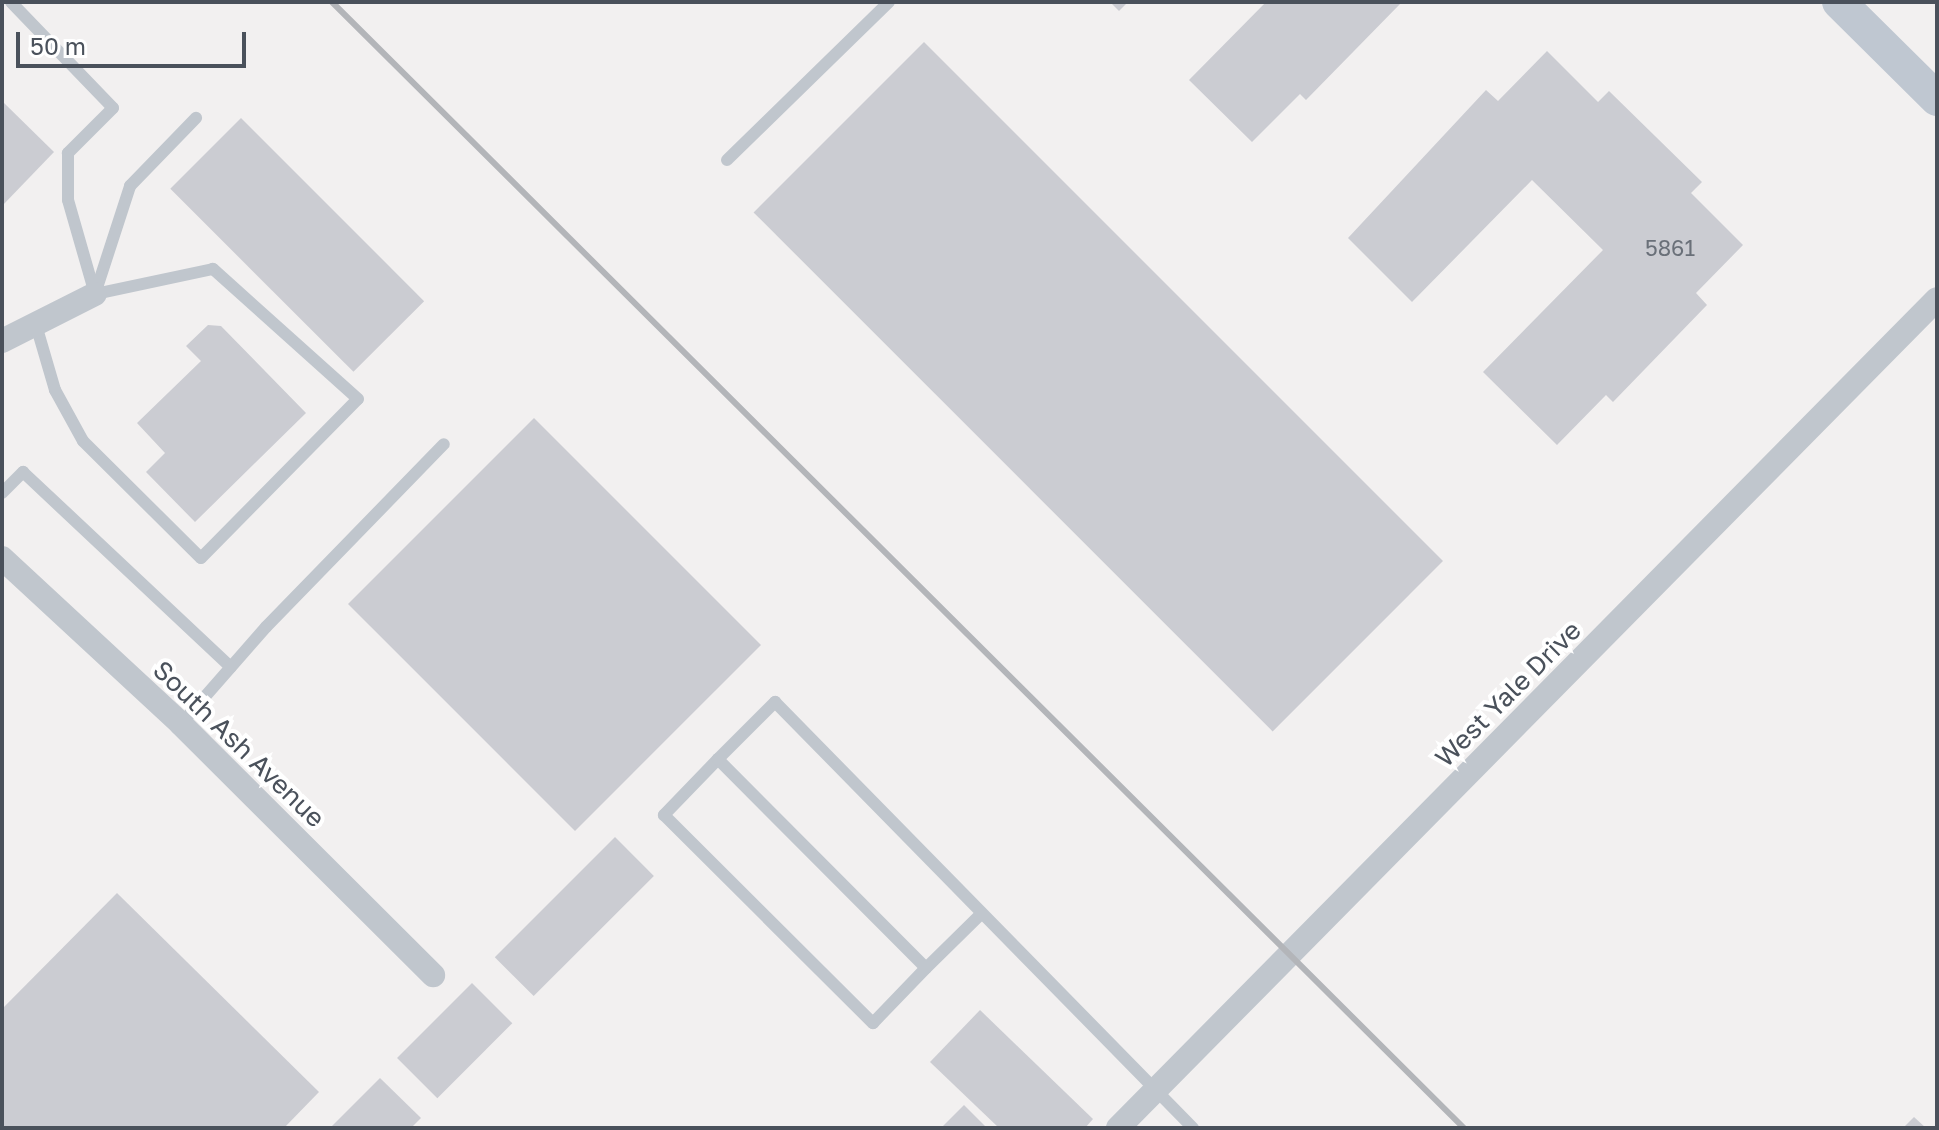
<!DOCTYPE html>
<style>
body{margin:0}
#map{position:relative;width:1939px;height:1130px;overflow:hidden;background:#f2f0f0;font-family:"Golos Text",sans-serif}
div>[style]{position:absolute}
.building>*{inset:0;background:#cbccd2;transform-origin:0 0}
.service>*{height:12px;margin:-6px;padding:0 6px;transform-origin:6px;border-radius:6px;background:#c0c6cd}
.minor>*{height:24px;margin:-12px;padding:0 12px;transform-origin:12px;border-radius:12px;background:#c0c6cd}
.secondary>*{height:34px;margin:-17px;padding:0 17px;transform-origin:17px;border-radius:17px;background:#bfc7d1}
.rail>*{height:6px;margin:-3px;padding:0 3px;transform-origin:3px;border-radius:3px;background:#b3b5b9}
span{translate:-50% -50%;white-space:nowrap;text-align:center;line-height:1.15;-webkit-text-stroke:8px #fff;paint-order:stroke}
.number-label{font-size:22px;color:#6a7079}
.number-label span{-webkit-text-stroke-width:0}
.street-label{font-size:26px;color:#4a515b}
.frame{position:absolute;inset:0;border:4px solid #4a515b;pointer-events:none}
.scale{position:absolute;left:16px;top:32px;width:230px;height:36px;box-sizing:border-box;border:4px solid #4a515b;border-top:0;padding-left:10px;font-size:24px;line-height:28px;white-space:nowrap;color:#4a515b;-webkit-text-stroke:6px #fff;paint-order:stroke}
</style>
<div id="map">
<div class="building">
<i style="clip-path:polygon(1110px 2px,1128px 2px,1119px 11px)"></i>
<i style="clip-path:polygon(1266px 2px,1401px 3px,1306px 100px,1300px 94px,1252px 142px,1189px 80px)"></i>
<i style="left:924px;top:42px;width:734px;height:241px;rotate:45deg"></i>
<i style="clip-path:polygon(1547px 51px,1598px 102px,1609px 91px,1702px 182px,1691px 193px,1743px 245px,1696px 293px,1707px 305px,1613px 402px,1606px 395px,1557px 445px,1483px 372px,1603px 250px,1532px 180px,1412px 302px,1348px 238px,1486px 90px,1498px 101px)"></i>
<i style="clip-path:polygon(2px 101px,54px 152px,2px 206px)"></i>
<i style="left:241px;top:118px;width:259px;height:100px;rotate:45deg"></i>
<i style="clip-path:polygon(208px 325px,221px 326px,306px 413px,195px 522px,146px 472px,165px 453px,137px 423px,201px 361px,186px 346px)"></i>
<i style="left:534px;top:418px;width:321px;height:263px;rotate:45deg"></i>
<i style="left:615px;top:837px;width:55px;height:170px;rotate:45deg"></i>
<i style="clip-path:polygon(117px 893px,319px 1092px,284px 1128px,2px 1128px,2px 1009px)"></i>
<i style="left:472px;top:983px;width:57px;height:106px;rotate:45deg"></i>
<i style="clip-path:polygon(980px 1010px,1093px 1119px,1085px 1128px,999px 1128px,930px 1062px)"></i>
<i style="clip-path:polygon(380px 1078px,421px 1118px,411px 1128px,330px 1128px)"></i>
<i style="clip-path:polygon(964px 1105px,987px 1128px,941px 1128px)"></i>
<i style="clip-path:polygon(1914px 1117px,1926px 1128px,1903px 1128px)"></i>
</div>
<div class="service">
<i style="left:11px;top:2px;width:147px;rotate:46.1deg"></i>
<i style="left:113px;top:108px;width:64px;rotate:135deg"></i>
<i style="left:68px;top:153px;width:47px;rotate:90deg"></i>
<i style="left:68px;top:200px;width:98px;rotate:74deg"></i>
<i style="left:727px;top:160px;width:226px;rotate:-44.3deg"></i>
<i style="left:95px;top:294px;width:114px;rotate:-72deg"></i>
<i style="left:130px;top:186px;width:95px;rotate:-45.9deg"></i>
<i style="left:36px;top:325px;width:68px;rotate:73.7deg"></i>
<i style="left:55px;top:390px;width:58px;rotate:61.2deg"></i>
<i style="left:83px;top:441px;width:166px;rotate:44.8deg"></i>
<i style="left:201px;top:558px;width:223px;rotate:-45.4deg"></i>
<i style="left:358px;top:399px;width:195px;rotate:-138.1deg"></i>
<i style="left:213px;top:269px;width:121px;rotate:168deg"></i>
<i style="left:2px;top:493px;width:30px;rotate:-45deg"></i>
<i style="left:23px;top:472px;width:285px;rotate:43.2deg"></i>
<i style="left:181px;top:724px;width:129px;rotate:-48.8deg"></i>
<i style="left:266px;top:627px;width:255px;rotate:-45.8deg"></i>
<i style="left:718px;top:759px;width:78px;rotate:134deg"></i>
<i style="left:664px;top:815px;width:295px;rotate:44.9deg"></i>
<i style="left:873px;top:1023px;width:76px;rotate:-46.1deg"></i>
<i style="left:981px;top:914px;width:77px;rotate:135.5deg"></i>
<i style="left:926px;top:968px;width:295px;rotate:-134.9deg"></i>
<i style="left:718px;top:759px;width:81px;rotate:-45deg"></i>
<i style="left:775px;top:702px;width:597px;rotate:45.54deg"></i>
</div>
<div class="minor">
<i style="left:2px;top:341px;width:104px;rotate:-26.8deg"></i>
<i style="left:2px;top:558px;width:244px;rotate:42.8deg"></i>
<i style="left:181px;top:724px;width:356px;rotate:44.9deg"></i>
<i style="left:1118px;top:1128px;width:1165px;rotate:-45.35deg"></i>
</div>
<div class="secondary">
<i style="left:1839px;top:2px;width:138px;rotate:44.7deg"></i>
</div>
<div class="rail">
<i style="left:332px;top:2px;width:1597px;rotate:44.85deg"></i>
</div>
<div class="number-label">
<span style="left:1670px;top:248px">5861</span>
</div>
<div class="street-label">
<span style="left:1508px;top:694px;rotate:-45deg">West Yale Drive</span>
<span style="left:239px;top:744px;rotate:44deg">South Ash Avenue</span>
</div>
<div class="frame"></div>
<div class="scale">50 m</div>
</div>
